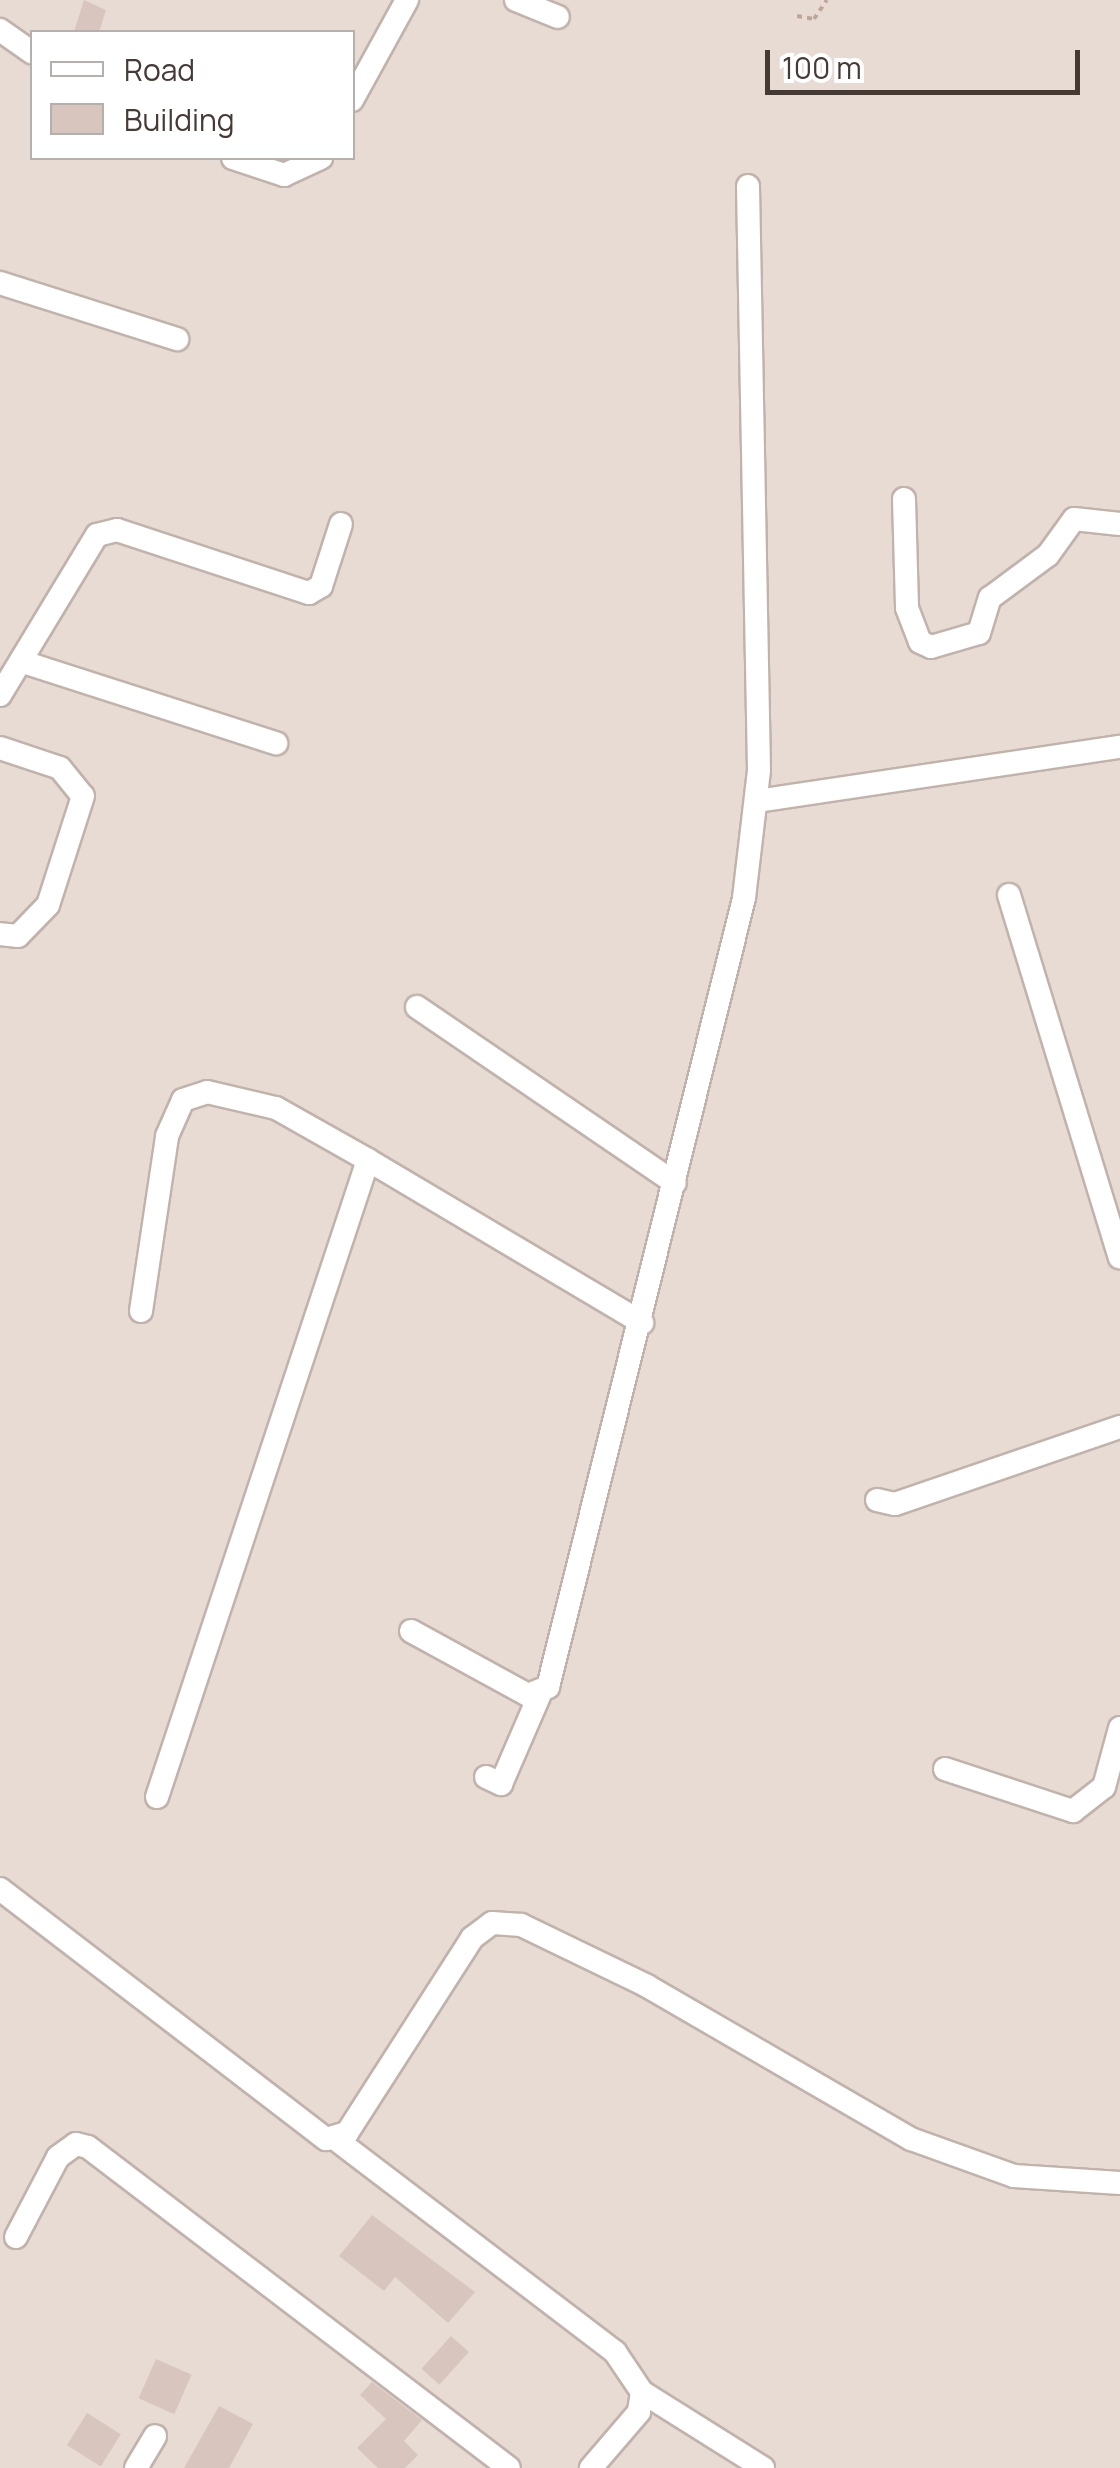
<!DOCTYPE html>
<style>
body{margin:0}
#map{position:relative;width:1120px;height:2468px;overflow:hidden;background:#f3ebe6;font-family:Manrope,sans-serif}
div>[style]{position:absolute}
.residential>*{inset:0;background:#e7dbd4}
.building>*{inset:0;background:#d8c6be;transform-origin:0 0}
.path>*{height:4px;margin-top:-2px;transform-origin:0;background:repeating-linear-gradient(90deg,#c0a69a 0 5px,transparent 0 10px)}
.roads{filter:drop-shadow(2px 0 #c1b3ab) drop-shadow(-2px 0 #c1b3ab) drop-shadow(0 2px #c1b3ab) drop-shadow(0 -2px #c1b3ab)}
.minor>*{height:22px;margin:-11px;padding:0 11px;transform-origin:11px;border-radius:11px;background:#fff}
span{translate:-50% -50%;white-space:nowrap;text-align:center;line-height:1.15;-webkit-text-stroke:10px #fff;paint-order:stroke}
.legend{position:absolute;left:30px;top:30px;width:325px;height:130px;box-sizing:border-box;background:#fff;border:2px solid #b5b0ae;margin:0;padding:12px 18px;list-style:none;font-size:30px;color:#463a35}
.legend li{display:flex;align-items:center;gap:20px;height:50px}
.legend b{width:50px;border:2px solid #b5b0ae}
.scale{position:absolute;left:765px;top:50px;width:315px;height:45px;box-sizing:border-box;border:5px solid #463a35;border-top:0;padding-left:12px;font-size:30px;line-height:35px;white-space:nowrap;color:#463a35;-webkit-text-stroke:8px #fff;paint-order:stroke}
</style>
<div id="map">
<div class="residential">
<i style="clip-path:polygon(evenodd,0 0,1120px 0,1120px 2468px,0 2468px,0 0,32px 32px,352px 32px,352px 158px,32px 158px,32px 32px)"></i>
</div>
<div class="building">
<i style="clip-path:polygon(84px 0,106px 10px,99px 32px,74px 32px)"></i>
<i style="clip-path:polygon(372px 2215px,475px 2292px,448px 2323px,395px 2277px,384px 2291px,339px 2256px)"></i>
<i style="left:451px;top:2336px;width:24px;height:44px;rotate:42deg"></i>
<i style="left:156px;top:2359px;width:39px;height:43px;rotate:24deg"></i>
<i style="clip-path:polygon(372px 2382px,422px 2420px,404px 2441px,418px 2455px,405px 2468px,378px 2468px,357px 2448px,386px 2419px,360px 2395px)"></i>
<i style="clip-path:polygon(219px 2406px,253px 2424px,229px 2468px,184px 2468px)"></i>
<i style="left:87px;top:2413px;width:40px;height:38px;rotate:32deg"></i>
</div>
<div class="path">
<i style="left:797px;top:16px;width:17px;rotate:10deg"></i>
<i style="left:814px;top:19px;width:23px;rotate:-56deg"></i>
</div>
<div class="roads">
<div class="minor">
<i style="left:516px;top:0;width:45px;rotate:22deg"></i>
<i style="left:0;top:30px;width:39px;rotate:35deg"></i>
<i style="left:352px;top:100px;width:114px;rotate:-61.2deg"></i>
<i style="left:233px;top:158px;width:54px;rotate:18.4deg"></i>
<i style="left:284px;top:175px;width:41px;rotate:-24.7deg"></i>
<i style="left:0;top:283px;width:186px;rotate:17.6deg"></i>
<i style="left:904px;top:499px;width:109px;rotate:88.4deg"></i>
<i style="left:907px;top:608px;width:36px;rotate:69deg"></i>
<i style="left:920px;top:642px;width:12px;rotate:24deg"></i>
<i style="left:931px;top:647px;width:50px;rotate:-16.3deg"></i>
<i style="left:979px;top:633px;width:37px;rotate:-73deg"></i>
<i style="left:990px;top:598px;width:72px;rotate:-36.6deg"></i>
<i style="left:1048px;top:555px;width:44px;rotate:-54.2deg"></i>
<i style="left:1074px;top:519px;width:46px;rotate:6.2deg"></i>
<i style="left:23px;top:662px;width:266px;rotate:17.8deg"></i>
<i style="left:0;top:695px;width:187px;rotate:-58.8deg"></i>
<i style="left:97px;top:535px;width:21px;rotate:-14deg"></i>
<i style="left:117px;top:530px;width:202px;rotate:18.2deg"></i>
<i style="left:309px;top:593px;width:14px;rotate:-30deg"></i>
<i style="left:321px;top:586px;width:65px;rotate:-72.1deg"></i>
<i style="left:0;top:748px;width:63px;rotate:18.4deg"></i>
<i style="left:60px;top:768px;width:36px;rotate:51deg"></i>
<i style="left:83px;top:796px;width:114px;rotate:107.8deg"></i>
<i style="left:48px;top:905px;width:43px;rotate:134.1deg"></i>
<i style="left:18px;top:936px;width:18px;rotate:-174deg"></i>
<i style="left:757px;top:801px;width:367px;rotate:-8.5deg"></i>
<i style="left:1009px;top:895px;width:379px;rotate:73deg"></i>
<i style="left:417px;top:1007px;width:312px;rotate:34.3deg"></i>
<i style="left:141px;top:1311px;width:177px;rotate:-81.5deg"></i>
<i style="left:167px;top:1136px;width:39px;rotate:-66deg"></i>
<i style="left:183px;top:1100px;width:25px;rotate:-18deg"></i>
<i style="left:207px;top:1092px;width:71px;rotate:13.1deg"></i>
<i style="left:276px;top:1108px;width:106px;rotate:29.5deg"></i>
<i style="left:877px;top:1500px;width:18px;rotate:13deg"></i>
<i style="left:895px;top:1504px;width:238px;rotate:-18.9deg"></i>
<i style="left:411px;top:1631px;width:133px;rotate:28.7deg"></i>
<i style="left:528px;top:1695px;width:22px;rotate:-22deg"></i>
<i style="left:548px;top:1687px;width:813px;rotate:-76.05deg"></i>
<i style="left:744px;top:898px;width:129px;rotate:-83.3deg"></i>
<i style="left:759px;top:770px;width:584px;rotate:-91.08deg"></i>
<i style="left:945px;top:1769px;width:135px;rotate:18.2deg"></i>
<i style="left:1073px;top:1811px;width:39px;rotate:-38deg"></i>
<i style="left:1104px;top:1787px;width:61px;rotate:-74.8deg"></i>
<i style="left:486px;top:1777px;width:17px;rotate:25deg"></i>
<i style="left:501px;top:1784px;width:98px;rotate:-66.6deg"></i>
<i style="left:157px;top:1797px;width:671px;rotate:-71.67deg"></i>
<i style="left:368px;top:1160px;width:319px;rotate:30.7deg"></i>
<i style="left:0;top:1889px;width:411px;rotate:37.5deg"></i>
<i style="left:326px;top:2139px;width:22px;rotate:-16deg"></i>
<i style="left:347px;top:2133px;width:232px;rotate:-57.3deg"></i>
<i style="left:472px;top:1938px;width:25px;rotate:-37deg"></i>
<i style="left:492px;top:1923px;width:29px;rotate:4deg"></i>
<i style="left:521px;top:1925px;width:140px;rotate:25.8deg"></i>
<i style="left:647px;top:1986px;width:305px;rotate:30.1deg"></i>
<i style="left:911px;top:2139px;width:109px;rotate:19.8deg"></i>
<i style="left:1014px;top:2176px;width:106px;rotate:3.8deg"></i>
<i style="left:334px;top:2138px;width:353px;rotate:37.3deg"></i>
<i style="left:615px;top:2352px;width:48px;rotate:56deg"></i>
<i style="left:642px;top:2392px;width:20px;rotate:99deg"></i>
<i style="left:639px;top:2412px;width:74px;rotate:130.6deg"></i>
<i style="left:16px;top:2237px;width:90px;rotate:-62.3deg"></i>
<i style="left:58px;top:2157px;width:22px;rotate:-36deg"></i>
<i style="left:76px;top:2144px;width:12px;rotate:14deg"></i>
<i style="left:88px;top:2147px;width:529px;rotate:37.32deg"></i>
<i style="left:642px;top:2392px;width:143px;rotate:32.1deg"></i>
<i style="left:136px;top:2468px;width:37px;rotate:-59deg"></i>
</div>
</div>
<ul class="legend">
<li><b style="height:12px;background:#fff"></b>Road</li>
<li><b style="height:28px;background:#d8c6be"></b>Building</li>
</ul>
<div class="scale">100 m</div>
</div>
